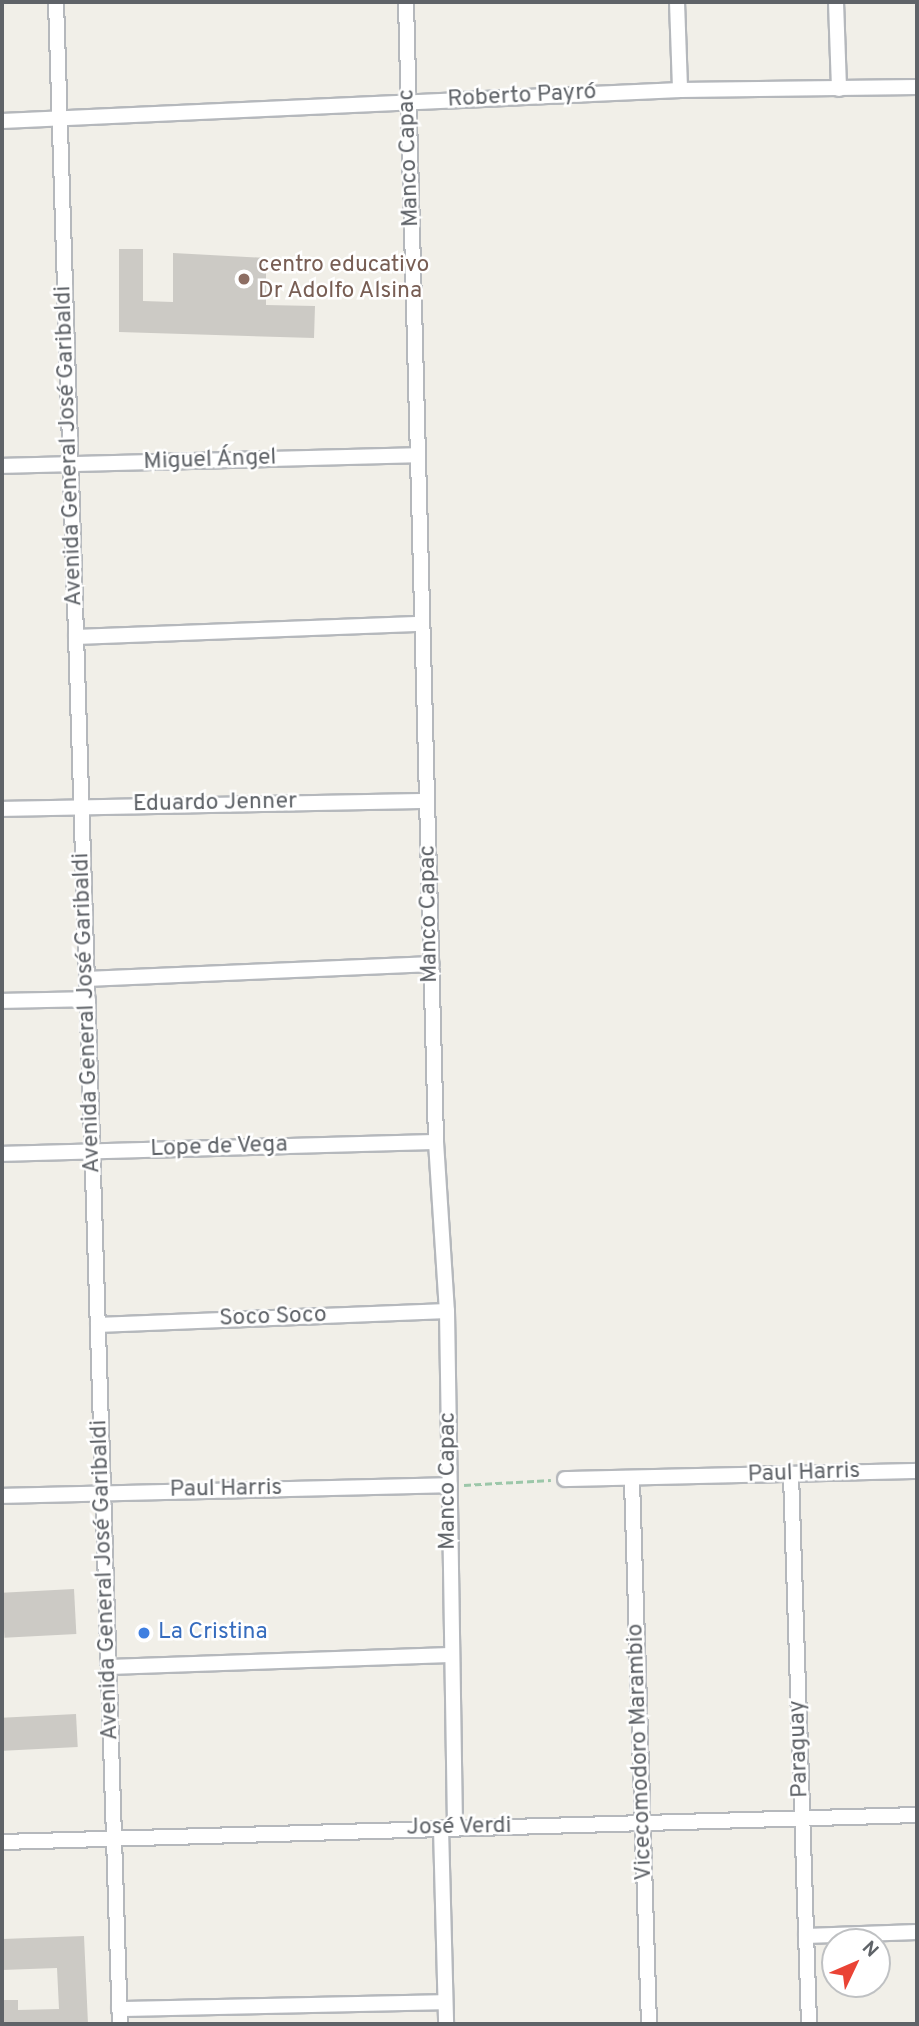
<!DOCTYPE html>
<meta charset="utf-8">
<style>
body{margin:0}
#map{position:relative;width:919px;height:2026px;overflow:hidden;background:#f1efe8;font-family:Overpass,sans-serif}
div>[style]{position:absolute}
.building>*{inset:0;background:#cccac5;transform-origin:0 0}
.path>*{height:2.5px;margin-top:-1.25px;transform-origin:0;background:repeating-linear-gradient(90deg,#9cc7a9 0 7px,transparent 0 10.5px)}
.roads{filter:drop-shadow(2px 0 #b5b8bc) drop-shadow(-2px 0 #b5b8bc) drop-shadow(0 2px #b5b8bc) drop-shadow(0 -2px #b5b8bc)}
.street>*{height:14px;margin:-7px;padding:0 7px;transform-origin:7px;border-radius:7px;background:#fff}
.dots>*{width:19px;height:19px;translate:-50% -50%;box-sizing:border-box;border:4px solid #fff;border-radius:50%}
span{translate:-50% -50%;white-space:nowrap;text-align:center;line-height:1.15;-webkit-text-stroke:5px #fff;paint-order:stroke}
.street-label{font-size:23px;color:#5f6368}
.education-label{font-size:23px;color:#785e54}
.left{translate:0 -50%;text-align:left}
.shop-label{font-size:23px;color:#366cbe}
.frame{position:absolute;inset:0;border:4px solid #5f6368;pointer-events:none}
.north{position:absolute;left:821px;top:1928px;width:70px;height:70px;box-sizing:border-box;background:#fff;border:2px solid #bfc1c3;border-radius:50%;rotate:46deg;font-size:19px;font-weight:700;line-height:28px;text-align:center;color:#5f6368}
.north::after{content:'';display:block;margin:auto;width:24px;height:32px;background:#ea4335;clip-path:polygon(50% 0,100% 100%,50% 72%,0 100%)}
</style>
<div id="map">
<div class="building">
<i style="clip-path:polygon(119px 249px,143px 249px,143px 301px,173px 302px,173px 253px,266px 258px,266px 305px,315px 306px,314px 338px,119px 332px)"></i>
<i style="left:74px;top:1589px;width:45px;height:72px;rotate:87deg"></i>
<i style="left:76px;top:1714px;width:33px;height:74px;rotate:87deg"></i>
<i style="clip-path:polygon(84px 1936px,88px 2024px,2px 2024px,2px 2000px,18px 2000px,18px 2010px,59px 2009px,57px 1968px,2px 1970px,2px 1939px)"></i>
</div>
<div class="path">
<i style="left:464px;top:1485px;width:87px;rotate:-3.3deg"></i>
</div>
<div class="roads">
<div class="street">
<i style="left:56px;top:2px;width:2023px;rotate:88.19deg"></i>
<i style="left:406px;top:2px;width:1140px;rotate:88.49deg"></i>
<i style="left:436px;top:1142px;width:169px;rotate:86.3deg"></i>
<i style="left:447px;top:1311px;width:515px;rotate:89.11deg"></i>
<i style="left:677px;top:2px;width:88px;rotate:88deg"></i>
<i style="left:836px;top:2px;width:87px;rotate:88deg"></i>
<i style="left:2px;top:121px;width:679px;rotate:-2.62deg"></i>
<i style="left:680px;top:90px;width:237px;rotate:-0.7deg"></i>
<i style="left:2px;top:466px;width:416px;rotate:-1.5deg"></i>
<i style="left:76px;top:637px;width:346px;rotate:-2.2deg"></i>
<i style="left:2px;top:809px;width:425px;rotate:-1.1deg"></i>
<i style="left:87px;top:979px;width:345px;rotate:-2.5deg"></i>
<i style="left:2px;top:1001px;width:86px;rotate:-1.3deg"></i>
<i style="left:2px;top:1154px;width:434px;rotate:-1.6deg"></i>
<i style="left:98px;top:1325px;width:349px;rotate:-2.3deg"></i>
<i style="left:791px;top:1475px;width:549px;rotate:88.12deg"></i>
<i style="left:565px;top:1479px;width:352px;rotate:-1.3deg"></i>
<i style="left:632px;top:1481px;width:543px;rotate:88.21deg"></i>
<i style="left:2px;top:1496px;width:448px;rotate:-1.4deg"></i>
<i style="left:109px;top:1667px;width:341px;rotate:-2deg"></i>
<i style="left:441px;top:1828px;width:196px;rotate:88.5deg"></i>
<i style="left:2px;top:1842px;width:915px;rotate:-1.69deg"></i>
<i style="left:806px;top:1936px;width:111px;rotate:-2.1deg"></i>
<i style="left:119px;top:2009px;width:326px;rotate:-1.2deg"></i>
</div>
</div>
<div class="dots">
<i style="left:244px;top:279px;background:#8d6e63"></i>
<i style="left:144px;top:1633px;background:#3f7fe0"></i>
</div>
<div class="street-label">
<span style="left:522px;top:97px;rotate:-3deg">Roberto Payró</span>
<span style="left:410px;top:158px;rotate:-92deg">Manco Capac</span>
<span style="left:70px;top:446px;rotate:-92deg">Avenida General José Garibaldi</span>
<span style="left:210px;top:461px;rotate:-2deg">Miguel Ángel</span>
<span style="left:215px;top:804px;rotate:-1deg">Eduardo Jenner</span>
<span style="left:430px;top:914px;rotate:-91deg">Manco Capac</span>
<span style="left:88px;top:1013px;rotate:-92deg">Avenida General José Garibaldi</span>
<span style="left:219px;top:1148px;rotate:-2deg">Lope de Vega</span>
<span style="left:273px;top:1318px;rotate:-2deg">Soco Soco</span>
<span style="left:804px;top:1474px;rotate:-2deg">Paul Harris</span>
<span style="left:449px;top:1481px;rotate:-90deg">Manco Capac</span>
<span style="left:226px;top:1490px;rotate:-1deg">Paul Harris</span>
<span style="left:106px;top:1580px;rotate:-92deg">Avenida General José Garibaldi</span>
<span style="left:800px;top:1749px;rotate:-92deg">Paraguay</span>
<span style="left:641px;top:1752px;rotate:-92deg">Vicecomodoro Marambio</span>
<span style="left:459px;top:1828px;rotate:-1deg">José Verdi</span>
</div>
<div class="education-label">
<span class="left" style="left:258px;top:279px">centro educativo<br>Dr Adolfo Alsina</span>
</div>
<div class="shop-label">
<span class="left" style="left:158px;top:1633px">La Cristina</span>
</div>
<div class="frame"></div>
<div class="north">N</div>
</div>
